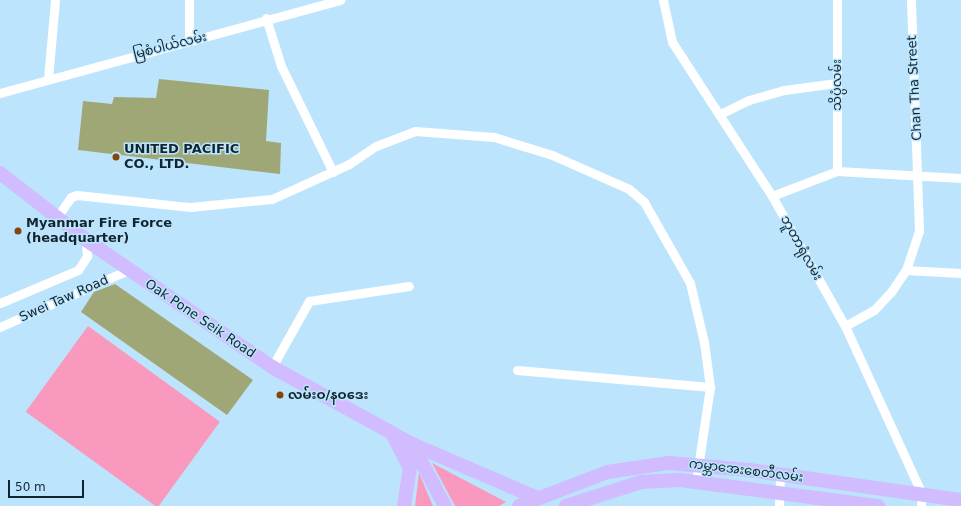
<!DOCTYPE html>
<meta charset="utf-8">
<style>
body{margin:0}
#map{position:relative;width:961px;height:506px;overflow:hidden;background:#bce4fc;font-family:"DejaVu Sans","Noto Sans Myanmar",sans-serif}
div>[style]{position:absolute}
.green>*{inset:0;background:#f999be;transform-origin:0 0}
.building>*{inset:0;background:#9fa777}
.minor>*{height:9px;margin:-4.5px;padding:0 4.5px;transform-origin:4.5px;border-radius:4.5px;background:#fff}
.primary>*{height:14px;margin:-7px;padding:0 7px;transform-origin:7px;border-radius:7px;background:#d0bcfe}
.dots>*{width:11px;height:11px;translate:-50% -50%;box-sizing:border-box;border:2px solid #bce4fc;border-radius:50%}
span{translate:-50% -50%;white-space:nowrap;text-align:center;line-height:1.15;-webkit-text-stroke:3px #bce4fc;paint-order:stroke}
.street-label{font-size:13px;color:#112530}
.poi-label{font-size:13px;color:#112530;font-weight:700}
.left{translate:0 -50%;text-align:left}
.scale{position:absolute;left:8px;top:480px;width:76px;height:18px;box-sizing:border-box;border:2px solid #112530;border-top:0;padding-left:5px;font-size:12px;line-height:14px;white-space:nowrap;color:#112530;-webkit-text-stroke:3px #bce4fc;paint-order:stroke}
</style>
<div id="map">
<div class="green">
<i style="left:88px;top:326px;width:163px;height:106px;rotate:36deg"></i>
<i style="clip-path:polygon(432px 463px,506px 502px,499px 506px,455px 506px)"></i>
<i style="clip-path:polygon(419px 473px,433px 506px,415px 506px)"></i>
</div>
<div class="building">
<i style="clip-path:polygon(159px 79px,269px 90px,266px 141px,281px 143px,280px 174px,78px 150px,83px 101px,112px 104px,114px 97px,156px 98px)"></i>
<i style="clip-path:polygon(115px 284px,253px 380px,227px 415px,81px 312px,94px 292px)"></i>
</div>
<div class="minor">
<i style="left:663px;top:0;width:43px;rotate:77.9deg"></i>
<i style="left:672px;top:42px;width:184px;rotate:57deg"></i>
<i style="left:772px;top:196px;width:149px;rotate:60.7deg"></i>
<i style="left:845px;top:326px;width:185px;rotate:65.4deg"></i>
<i style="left:922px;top:494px;width:12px;rotate:95deg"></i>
<i style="left:837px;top:0;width:171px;rotate:90deg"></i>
<i style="left:266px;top:18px;width:50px;rotate:72.6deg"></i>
<i style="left:281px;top:66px;width:118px;rotate:63.9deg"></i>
<i style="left:189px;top:41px;width:41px;rotate:-90deg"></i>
<i style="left:48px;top:79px;width:79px;rotate:-84.9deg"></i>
<i style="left:0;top:93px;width:353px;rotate:-15.3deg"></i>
<i style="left:720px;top:114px;width:32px;rotate:-26deg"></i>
<i style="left:749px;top:100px;width:36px;rotate:-16deg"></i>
<i style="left:784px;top:90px;width:53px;rotate:-7.5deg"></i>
<i style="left:772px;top:196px;width:70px;rotate:-21deg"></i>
<i style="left:837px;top:171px;width:124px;rotate:3.2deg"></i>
<i style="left:57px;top:217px;width:24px;rotate:-55deg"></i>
<i style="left:71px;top:197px;width:6px;rotate:-18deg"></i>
<i style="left:77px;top:195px;width:114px;rotate:6.1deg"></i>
<i style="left:190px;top:207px;width:82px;rotate:-5.6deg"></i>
<i style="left:272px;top:199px;width:85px;rotate:-24.4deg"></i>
<i style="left:349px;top:164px;width:32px;rotate:-34deg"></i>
<i style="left:376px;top:146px;width:42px;rotate:-21deg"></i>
<i style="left:415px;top:131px;width:79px;rotate:4.3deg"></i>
<i style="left:494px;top:137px;width:61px;rotate:17.2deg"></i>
<i style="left:552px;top:155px;width:84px;rotate:23.8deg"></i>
<i style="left:629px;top:189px;width:20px;rotate:41deg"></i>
<i style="left:644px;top:202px;width:93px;rotate:60.4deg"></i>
<i style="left:690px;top:283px;width:61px;rotate:76.7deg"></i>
<i style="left:704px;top:342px;width:45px;rotate:82.4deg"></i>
<i style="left:710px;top:387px;width:95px;rotate:98.5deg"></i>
<i style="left:906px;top:270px;width:55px;rotate:3.1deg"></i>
<i style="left:0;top:303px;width:85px;rotate:-22.9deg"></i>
<i style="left:78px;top:270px;width:17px;rotate:-57deg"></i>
<i style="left:87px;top:256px;width:16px;rotate:-94deg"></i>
<i style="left:845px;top:326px;width:33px;rotate:-29deg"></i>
<i style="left:874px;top:310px;width:25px;rotate:-47deg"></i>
<i style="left:891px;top:292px;width:27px;rotate:-56deg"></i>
<i style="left:906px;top:270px;width:41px;rotate:-71.6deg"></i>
<i style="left:919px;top:231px;width:231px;rotate:-92deg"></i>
<i style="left:0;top:327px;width:140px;rotate:-24deg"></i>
<i style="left:272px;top:367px;width:76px;rotate:-60.7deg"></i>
<i style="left:309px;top:301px;width:101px;rotate:-8.5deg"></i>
<i style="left:517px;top:370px;width:194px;rotate:5deg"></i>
<i style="left:779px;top:506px;width:32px;rotate:-88deg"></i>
</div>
<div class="primary">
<i style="left:0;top:173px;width:109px;rotate:37.9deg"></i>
<i style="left:86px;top:240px;width:225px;rotate:34.3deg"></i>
<i style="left:272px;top:367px;width:160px;rotate:28.8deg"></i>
<i style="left:412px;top:444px;width:134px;rotate:23.3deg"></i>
<i style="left:393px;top:435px;width:37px;rotate:63deg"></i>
<i style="left:410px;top:468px;width:38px;rotate:99deg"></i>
<i style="left:412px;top:444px;width:70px;rotate:62deg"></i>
<i style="left:519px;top:506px;width:94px;rotate:-21.1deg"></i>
<i style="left:607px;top:472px;width:63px;rotate:-8.3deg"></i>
<i style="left:669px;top:463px;width:80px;rotate:5deg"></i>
<i style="left:749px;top:470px;width:214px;rotate:8.1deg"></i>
<i style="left:566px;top:506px;width:79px;rotate:-17.7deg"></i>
<i style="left:641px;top:482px;width:39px;rotate:-3deg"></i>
<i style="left:680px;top:480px;width:200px;rotate:7.5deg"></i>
</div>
<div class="dots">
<i style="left:116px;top:157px;background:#85460c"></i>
<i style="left:18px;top:231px;background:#85460c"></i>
<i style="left:280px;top:395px;background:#85460c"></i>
</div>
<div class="street-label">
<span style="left:170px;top:46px;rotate:-14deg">မြစံပါယ်လမ်း</span>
<span style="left:837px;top:85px;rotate:-90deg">သိပ္ပံလမ်း</span>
<span style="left:915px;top:88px;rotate:-93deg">Chan Tha Street</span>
<span style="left:801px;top:248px;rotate:61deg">ဘူတာရုံလမ်း</span>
<span style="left:64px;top:299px;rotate:-24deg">Swei Taw Road</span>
<span style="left:200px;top:319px;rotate:34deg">Oak Pone Seik Road</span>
<span style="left:746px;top:471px;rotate:7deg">ကမ္ဘာအေးစေတီလမ်း</span>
</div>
<div class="poi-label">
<span class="left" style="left:124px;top:157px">UNITED PACIFIC<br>CO., LTD.</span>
<span class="left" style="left:26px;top:231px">Myanmar Fire Force<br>(headquarter)</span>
<span class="left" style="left:288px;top:395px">လမ်းဝ/နဝဒေး</span>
</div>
<div class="scale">50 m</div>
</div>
